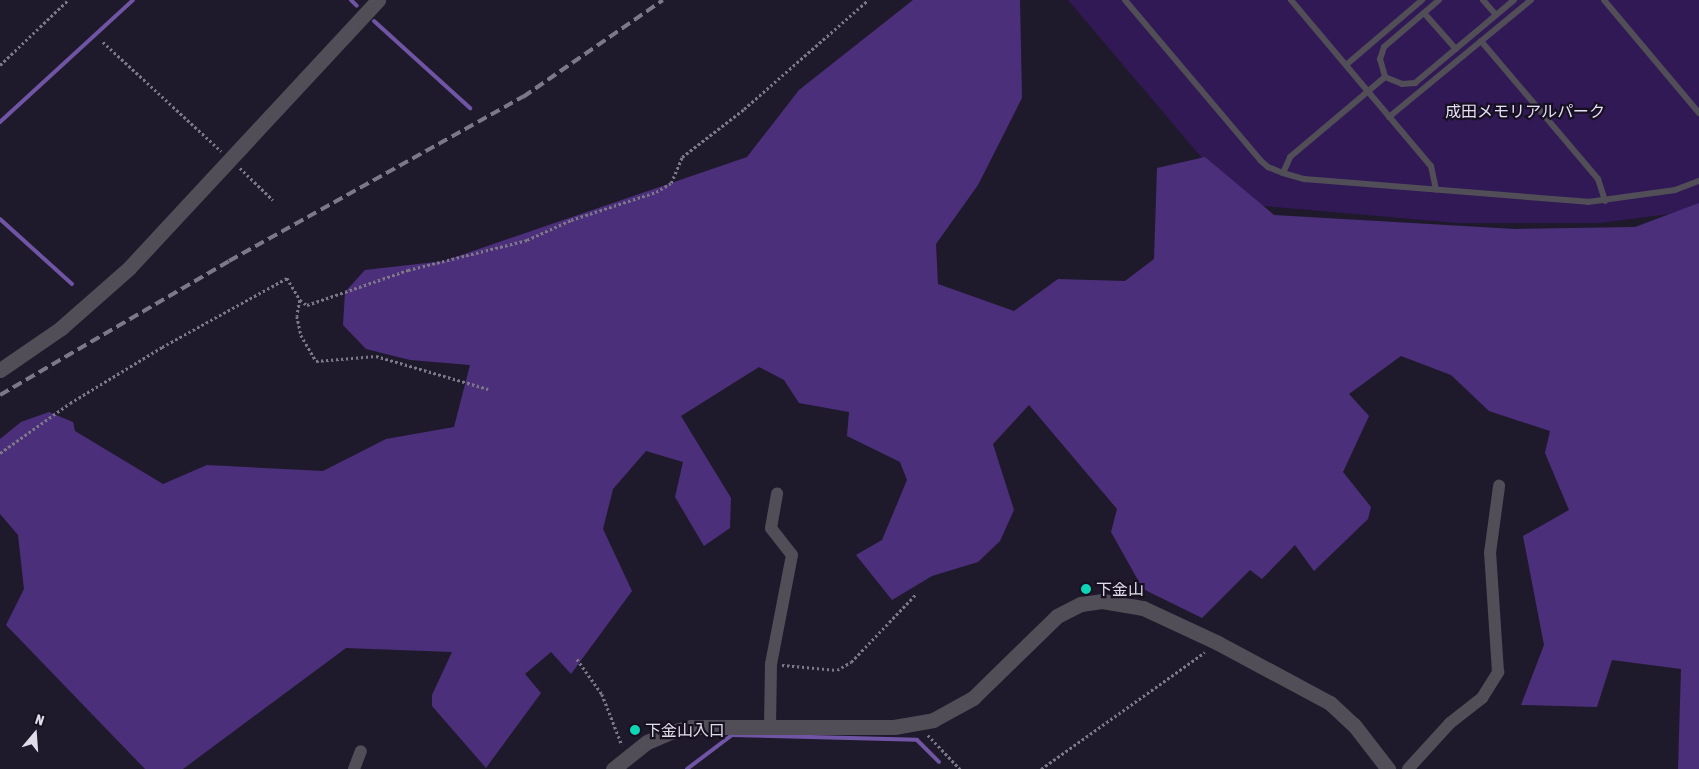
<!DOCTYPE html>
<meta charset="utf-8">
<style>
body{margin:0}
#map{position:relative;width:1699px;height:769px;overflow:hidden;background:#1f1a2b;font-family:"Asap Condensed","Noto Sans JP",sans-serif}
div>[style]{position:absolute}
.green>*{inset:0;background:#311955}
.forest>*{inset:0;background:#4c2f7b}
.stream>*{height:4px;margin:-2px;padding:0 2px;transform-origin:2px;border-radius:2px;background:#7055a5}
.path>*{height:2.5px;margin-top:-1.25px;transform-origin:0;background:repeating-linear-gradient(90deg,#7d7887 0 2.5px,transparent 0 5px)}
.service>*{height:6px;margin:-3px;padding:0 3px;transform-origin:3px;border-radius:3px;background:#514e57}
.minor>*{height:12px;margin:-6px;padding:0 6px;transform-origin:6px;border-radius:6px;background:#514e57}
.tertiary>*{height:15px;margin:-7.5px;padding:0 7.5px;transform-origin:7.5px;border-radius:7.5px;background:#514e57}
.rail>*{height:4px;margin-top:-2px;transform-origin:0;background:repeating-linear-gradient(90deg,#7c7887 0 10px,transparent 0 15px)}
.dots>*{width:14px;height:14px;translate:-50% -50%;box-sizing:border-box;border:2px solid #161021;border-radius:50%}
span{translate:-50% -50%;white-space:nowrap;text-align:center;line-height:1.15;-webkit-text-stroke:4.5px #161021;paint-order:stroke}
.park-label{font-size:16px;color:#e3ddf3}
.poi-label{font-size:16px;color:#e0dce9}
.left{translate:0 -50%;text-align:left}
.north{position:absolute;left:10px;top:709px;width:50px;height:50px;-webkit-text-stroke:4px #161021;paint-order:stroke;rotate:18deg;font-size:14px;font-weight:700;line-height:20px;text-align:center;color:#e0dce9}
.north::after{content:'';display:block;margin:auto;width:18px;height:22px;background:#e0dce9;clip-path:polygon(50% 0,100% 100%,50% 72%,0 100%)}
</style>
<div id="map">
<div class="green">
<i style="clip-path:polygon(1068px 0,1699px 0,1699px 210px,1600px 223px,1457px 223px,1241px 204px)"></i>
</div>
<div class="forest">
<i style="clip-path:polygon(913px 0,1020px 0,1022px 98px,978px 185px,936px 244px,938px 284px,1014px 311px,1058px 279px,1125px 281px,1154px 259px,1157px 168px,1205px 157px,1274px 215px,1515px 229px,1635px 227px,1699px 203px,1699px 769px,1678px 769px,1681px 669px,1612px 660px,1597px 707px,1521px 705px,1544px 645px,1523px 536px,1569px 510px,1545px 453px,1550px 431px,1489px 411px,1451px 375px,1401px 356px,1349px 394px,1369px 416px,1343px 472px,1371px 507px,1368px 519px,1314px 571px,1295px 545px,1262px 579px,1250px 570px,1202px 618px,1143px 589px,1111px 532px,1117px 509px,1029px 405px,993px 444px,1014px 510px,1000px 541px,978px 562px,932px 576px,892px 600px,856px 555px,882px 540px,907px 480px,900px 462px,847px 436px,849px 412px,799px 403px,784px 380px,759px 367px,681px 416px,731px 498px,730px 528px,704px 546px,675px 497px,683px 462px,646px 451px,613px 489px,603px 529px,632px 591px,571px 674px,551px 652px,525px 674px,541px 693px,486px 768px,432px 706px,432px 695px,452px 652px,346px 648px,183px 769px,145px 769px,6px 625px,24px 589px,18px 535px,0 514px,0 439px,21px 422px,49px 412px,73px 422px,75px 431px,163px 484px,207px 465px,323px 471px,386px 439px,454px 427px,470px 365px,410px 360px,366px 349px,343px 325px,345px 292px,365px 270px,444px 261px,747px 157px,799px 90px)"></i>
</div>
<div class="stream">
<i style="left:351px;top:0;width:8px;rotate:45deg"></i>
<i style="left:374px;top:21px;width:130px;rotate:42.2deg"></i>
<i style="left:0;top:122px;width:180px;rotate:-42.5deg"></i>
<i style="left:0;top:219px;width:97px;rotate:42.1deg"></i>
<i style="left:687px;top:769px;width:56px;rotate:-37.1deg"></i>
<i style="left:732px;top:735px;width:185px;rotate:1.5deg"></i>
<i style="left:917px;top:740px;width:31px;rotate:45deg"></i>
</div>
<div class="path">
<i style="left:103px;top:42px;width:161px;rotate:42.7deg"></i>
<i style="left:0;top:65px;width:94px;rotate:-43.7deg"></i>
<i style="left:240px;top:168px;width:46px;rotate:44.1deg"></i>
<i style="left:300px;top:300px;width:16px;rotate:101deg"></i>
<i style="left:297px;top:316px;width:19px;rotate:78deg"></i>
<i style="left:301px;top:335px;width:30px;rotate:60deg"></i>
<i style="left:316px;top:361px;width:60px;rotate:-4.8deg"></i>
<i style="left:376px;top:356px;width:117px;rotate:16.4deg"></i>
<i style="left:0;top:453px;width:86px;rotate:-35.5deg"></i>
<i style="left:70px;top:403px;width:108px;rotate:-31.3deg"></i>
<i style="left:162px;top:347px;width:143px;rotate:-28.9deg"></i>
<i style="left:287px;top:278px;width:26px;rotate:59deg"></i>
<i style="left:300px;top:300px;width:9px;rotate:36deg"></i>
<i style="left:307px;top:305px;width:107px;rotate:-19.1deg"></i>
<i style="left:408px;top:270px;width:123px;rotate:-14.1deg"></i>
<i style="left:527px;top:240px;width:48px;rotate:-24.4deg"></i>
<i style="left:571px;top:220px;width:89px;rotate:-18.2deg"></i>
<i style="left:656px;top:192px;width:17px;rotate:-31deg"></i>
<i style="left:671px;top:183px;width:28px;rotate:-67deg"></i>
<i style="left:682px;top:157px;width:78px;rotate:-37.7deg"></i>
<i style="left:744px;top:109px;width:165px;rotate:-41.3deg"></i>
<i style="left:577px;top:659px;width:43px;rotate:54.5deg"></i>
<i style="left:602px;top:694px;width:55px;rotate:68.6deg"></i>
<i style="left:782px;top:665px;width:55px;rotate:5.2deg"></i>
<i style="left:837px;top:670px;width:16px;rotate:-30deg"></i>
<i style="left:851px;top:662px;width:95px;rotate:-46.3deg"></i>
<i style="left:928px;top:735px;width:47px;rotate:46.7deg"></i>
<i style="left:1041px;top:769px;width:201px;rotate:-35.5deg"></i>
</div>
<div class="service">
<i style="left:1125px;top:0;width:209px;rotate:49.8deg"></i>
<i style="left:1260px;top:160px;width:11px;rotate:41deg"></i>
<i style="left:1268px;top:167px;width:16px;rotate:22deg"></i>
<i style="left:1283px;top:173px;width:22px;rotate:16deg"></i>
<i style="left:1304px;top:179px;width:285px;rotate:4.6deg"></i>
<i style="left:1588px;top:202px;width:88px;rotate:-7.9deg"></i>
<i style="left:1675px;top:190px;width:26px;rotate:-21deg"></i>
<i style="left:1291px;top:0;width:217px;rotate:49.9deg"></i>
<i style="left:1431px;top:166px;width:24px;rotate:78deg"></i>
<i style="left:1439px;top:0;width:72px;rotate:139.5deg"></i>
<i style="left:1384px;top:47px;width:13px;rotate:108deg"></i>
<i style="left:1380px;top:59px;width:19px;rotate:74deg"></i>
<i style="left:1385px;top:77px;width:18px;rotate:22deg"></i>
<i style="left:1402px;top:84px;width:13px;rotate:-4deg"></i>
<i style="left:1415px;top:83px;width:129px;rotate:-40deg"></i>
<i style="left:1483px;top:0;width:20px;rotate:49deg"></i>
<i style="left:1604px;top:0;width:148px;rotate:49.9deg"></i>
<i style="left:1424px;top:13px;width:48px;rotate:48.4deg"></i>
<i style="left:1481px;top:41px;width:181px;rotate:49.7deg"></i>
<i style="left:1598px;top:179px;width:23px;rotate:72deg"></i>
<i style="left:1346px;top:65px;width:100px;rotate:-40.5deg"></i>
<i style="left:1389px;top:117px;width:184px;rotate:-39.5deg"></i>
<i style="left:1283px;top:173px;width:17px;rotate:-66deg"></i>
<i style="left:1290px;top:157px;width:124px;rotate:-40.1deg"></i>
</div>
<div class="minor">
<i style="left:770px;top:727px;width:63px;rotate:-89.1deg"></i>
<i style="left:771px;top:664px;width:111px;rotate:-79.1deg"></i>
<i style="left:792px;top:555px;width:34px;rotate:-128deg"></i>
<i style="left:771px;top:528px;width:35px;rotate:-80deg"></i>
<i style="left:354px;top:769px;width:19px;rotate:-69deg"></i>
<i style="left:1408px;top:769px;width:62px;rotate:-47.6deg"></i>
<i style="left:1450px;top:723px;width:41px;rotate:-38deg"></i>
<i style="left:1482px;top:698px;width:31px;rotate:-58deg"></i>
<i style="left:1498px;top:672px;width:119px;rotate:-93.8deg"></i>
<i style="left:1490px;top:553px;width:68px;rotate:-82.3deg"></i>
</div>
<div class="tertiary">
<i style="left:0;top:370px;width:74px;rotate:-34.5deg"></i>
<i style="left:61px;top:328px;width:91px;rotate:-41.4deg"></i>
<i style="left:129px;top:268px;width:366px;rotate:-47.1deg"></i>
<i style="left:613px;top:769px;width:43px;rotate:-38.5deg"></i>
<i style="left:647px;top:742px;width:26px;rotate:-23deg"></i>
<i style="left:671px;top:732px;width:21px;rotate:-14deg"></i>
<i style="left:691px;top:727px;width:203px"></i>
<i style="left:894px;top:727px;width:40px;rotate:-10deg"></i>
<i style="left:933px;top:720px;width:46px;rotate:-28.8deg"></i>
<i style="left:973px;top:698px;width:117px;rotate:-44.3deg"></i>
<i style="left:1057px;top:616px;width:27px;rotate:-27deg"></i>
<i style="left:1081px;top:604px;width:21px;rotate:-8deg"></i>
<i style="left:1102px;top:601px;width:42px;rotate:9.7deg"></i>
<i style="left:1143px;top:608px;width:83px;rotate:25deg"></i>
<i style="left:1218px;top:643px;width:127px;rotate:28.2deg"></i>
<i style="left:1330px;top:703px;width:33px;rotate:43deg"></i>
<i style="left:1354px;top:725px;width:56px;rotate:52.3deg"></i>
</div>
<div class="rail">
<i style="left:0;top:395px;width:265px;rotate:-30.3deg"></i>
<i style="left:229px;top:261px;width:337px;rotate:-29.2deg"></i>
<i style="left:523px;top:97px;width:170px;rotate:-34.7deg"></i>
</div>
<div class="dots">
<i style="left:1086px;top:589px;background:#0dd5b5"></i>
<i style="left:635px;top:730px;background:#0dd5b5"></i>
</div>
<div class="park-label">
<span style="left:1525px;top:111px">成田メモリアルパーク</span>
</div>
<div class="poi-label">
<span class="left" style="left:1096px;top:589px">下金山</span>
<span class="left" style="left:645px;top:730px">下金山入口</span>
</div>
<div class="north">N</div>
</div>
